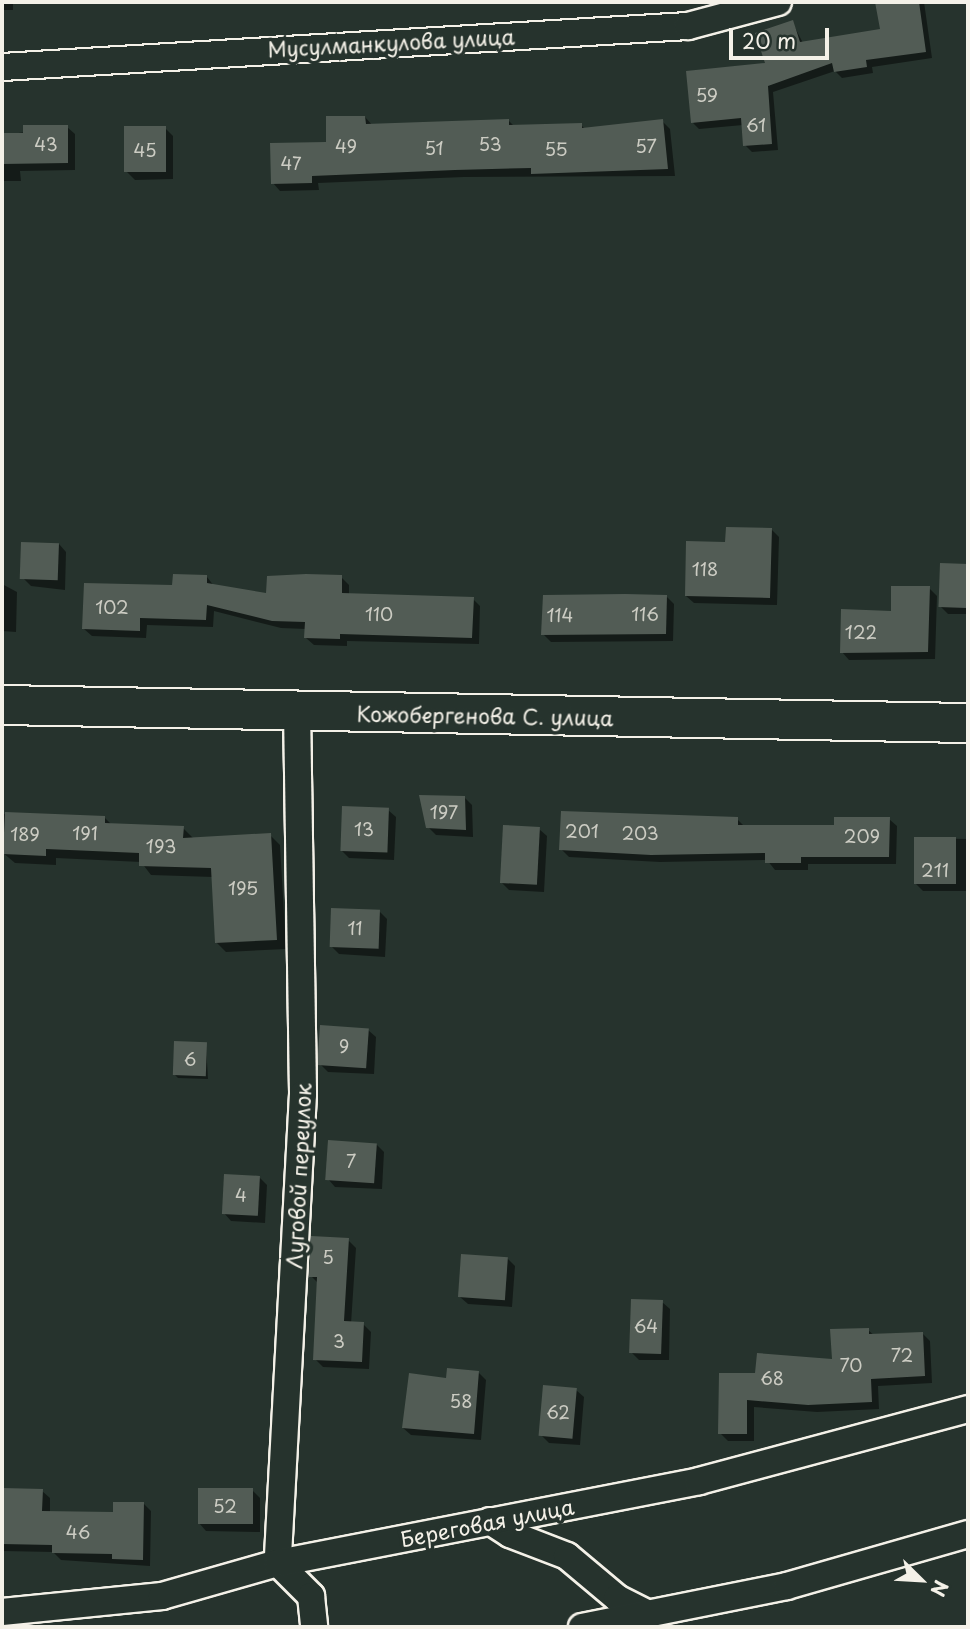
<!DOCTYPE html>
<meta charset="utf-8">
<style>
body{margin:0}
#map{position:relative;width:970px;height:1629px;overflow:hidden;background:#26332d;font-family:"Playpen Sans",sans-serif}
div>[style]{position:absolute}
.shadow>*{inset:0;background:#0007;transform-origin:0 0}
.building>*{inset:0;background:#525c55;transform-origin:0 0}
.roads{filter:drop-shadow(2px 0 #f4f1e8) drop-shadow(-2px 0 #f4f1e8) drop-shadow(0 2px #f4f1e8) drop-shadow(0 -2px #f4f1e8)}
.street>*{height:26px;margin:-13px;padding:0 13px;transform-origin:13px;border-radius:13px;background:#26332d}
.secondary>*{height:38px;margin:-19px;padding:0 19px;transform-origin:19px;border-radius:19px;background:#26332d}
span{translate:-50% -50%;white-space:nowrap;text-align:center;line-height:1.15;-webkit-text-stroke:7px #26332d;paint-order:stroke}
.number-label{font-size:18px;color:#ccccc3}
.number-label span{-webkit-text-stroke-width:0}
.street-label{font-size:21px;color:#f4f1e8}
.frame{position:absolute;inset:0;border:4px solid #f4f1e8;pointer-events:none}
.north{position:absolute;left:886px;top:1545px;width:70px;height:70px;-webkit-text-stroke:5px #26332d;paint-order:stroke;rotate:114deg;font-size:19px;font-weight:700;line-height:28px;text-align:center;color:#f4f1e8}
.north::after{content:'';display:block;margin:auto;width:24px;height:32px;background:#f4f1e8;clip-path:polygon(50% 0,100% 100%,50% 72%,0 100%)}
.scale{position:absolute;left:729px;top:28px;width:100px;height:32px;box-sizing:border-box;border:4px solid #f4f1e8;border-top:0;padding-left:9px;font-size:21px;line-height:24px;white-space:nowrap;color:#f4f1e8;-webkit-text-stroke:5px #26332d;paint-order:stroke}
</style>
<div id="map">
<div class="shadow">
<i style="left:2px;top:2px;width:11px;height:8px"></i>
<i style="clip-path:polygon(877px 2px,924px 2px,932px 58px,872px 67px,873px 73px,842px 78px,835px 71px,773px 92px,778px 150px,752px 152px,745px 145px,743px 125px,699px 129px,693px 123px,767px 64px,792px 22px,803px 43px,882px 31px)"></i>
<i style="clip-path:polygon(365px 117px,373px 126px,509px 121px,514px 126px,581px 125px,585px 129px,662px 121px,670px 129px,675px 176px,464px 177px,318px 183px,319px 190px,280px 191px,273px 183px)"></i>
<i style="clip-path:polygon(67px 127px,75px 134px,75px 170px,20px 171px,21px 181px,2px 181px,2px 135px)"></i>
<i style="clip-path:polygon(165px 128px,173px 136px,173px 179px,135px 180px,127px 172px)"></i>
<i style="clip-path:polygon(771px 529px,779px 537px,777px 605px,694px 603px,686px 596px,727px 544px)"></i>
<i style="clip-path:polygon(59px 544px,66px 552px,65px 590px,31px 586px,23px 578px)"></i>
<i style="clip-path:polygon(942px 565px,968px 565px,968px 614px,948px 614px,940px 606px)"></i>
<i style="clip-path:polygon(207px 577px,214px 586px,268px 595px,341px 577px,349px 585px,349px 595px,473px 599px,480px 606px,479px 644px,347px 641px,347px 646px,314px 645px,306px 638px,306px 629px,281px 628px,214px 611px,213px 627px,147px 625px,146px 638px,92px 636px,84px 629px)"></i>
<i style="clip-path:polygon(2px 584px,17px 592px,16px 632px,2px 631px)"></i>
<i style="clip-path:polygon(929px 588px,937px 596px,935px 659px,849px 660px,842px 652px)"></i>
<i style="clip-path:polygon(666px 596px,674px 604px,673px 641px,551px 642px,543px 634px)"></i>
<i style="clip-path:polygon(464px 797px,472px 805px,473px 837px,436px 835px,428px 827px)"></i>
<i style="clip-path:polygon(388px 810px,396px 817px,394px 860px,349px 858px,341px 850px)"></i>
<i style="clip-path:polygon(2px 814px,105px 818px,112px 825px,183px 828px,194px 839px,270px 835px,280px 845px,286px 949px,226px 952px,216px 942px,213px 877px,151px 875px,141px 862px,56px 858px,56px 865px,15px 863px,2px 852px)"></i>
<i style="clip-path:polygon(737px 819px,745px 827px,836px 827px,889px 819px,897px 826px,896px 864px,808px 864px,808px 870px,775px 870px,767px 860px,660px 862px,569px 857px,561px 849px)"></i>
<i style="clip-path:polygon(539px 829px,547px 836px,544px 892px,509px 890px,501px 882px)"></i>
<i style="clip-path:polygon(916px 838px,968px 839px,968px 891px,923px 891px,915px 883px)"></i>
<i style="clip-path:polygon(380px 912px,387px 919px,385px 957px,339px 954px,331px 946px)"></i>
<i style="clip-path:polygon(368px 1030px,376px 1037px,374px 1074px,328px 1072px,320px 1064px)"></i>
<i style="clip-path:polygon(206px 1044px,208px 1079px,178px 1078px,174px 1074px)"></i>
<i style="clip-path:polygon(376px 1144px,384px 1152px,382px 1189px,335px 1187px,328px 1179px)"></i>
<i style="clip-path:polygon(259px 1177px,267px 1185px,265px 1223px,231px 1221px,224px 1213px)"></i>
<i style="clip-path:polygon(348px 1240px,356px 1248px,351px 1324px,363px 1324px,371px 1332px,369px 1369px,323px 1367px,315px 1359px,319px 1284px,311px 1276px)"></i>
<i style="clip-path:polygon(507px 1258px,515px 1266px,512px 1307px,468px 1304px,460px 1297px)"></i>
<i style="clip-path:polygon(662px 1302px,670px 1309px,669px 1360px,639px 1360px,631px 1352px)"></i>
<i style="clip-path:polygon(868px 1330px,875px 1336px,923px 1334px,930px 1341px,932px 1383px,878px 1386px,879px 1409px,817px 1412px,754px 1407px,754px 1441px,728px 1441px,720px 1433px,757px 1375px,834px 1360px)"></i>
<i style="clip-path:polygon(478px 1372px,486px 1380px,481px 1440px,411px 1435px,403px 1428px,448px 1380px)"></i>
<i style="clip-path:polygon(576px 1390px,584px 1397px,580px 1445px,549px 1443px,541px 1435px)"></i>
<i style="clip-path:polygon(2px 1490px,42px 1491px,50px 1498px,50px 1513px,115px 1514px,144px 1504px,151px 1511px,150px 1566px,61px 1560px,53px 1552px,2px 1551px)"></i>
<i style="clip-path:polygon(252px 1490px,260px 1498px,260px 1532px,206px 1531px,199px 1523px)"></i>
</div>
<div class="building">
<i style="clip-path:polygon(875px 2px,919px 2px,926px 52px,866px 60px,867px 67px,834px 72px,832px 63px,768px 86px,772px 144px,743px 146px,741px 118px,691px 123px,686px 71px,765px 63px,755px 33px,793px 20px,800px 42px,880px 29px)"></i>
<i style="clip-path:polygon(326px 116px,365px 116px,366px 124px,509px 119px,509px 125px,582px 123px,582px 128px,663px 119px,668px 169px,531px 174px,531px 168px,455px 170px,312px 176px,312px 183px,271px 184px,270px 143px,326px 142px)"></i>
<i style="clip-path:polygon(23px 125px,68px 125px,68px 163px,2px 164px,2px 133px,23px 133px)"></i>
<i style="left:166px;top:126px;width:46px;height:42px;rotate:90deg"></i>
<i style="clip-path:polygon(726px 527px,772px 528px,770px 598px,685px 596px,686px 541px,725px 542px)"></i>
<i style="left:21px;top:542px;width:38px;height:37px;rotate:2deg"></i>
<i style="left:940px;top:563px;width:28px;height:44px;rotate:2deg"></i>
<i style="clip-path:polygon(173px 574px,207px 575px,207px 583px,266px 593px,267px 576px,306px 574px,342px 575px,342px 593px,474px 597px,472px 638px,340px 634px,340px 639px,304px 638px,305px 622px,272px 621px,207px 605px,206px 620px,140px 618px,140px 631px,82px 629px,84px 583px,172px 585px)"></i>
<i style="clip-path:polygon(891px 586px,930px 586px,928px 652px,840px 653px,841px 609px,891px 611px)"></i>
<i style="clip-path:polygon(625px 594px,667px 595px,666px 634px,541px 635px,543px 595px)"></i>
<i style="clip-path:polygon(419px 795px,465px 796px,466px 830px,426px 828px)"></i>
<i style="left:342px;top:806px;width:47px;height:45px;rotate:2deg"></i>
<i style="clip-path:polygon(561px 811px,738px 817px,738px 825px,834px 825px,834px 817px,890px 817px,889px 857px,801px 857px,801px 863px,765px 863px,765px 853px,651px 855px,559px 850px)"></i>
<i style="clip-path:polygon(5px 812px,105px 816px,105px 823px,184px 826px,183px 838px,271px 833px,277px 940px,215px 943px,211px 868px,139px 866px,139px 853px,46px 849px,46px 856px,3px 854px)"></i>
<i style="left:503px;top:825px;width:37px;height:58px;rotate:3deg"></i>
<i style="left:914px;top:837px;width:42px;height:47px"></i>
<i style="left:331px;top:908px;width:49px;height:39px;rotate:2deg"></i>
<i style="left:320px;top:1025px;width:49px;height:40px;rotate:4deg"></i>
<i style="left:174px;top:1041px;width:33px;height:34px;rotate:2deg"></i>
<i style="left:328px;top:1140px;width:49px;height:40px;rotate:4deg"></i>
<i style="left:224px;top:1174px;width:36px;height:40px;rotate:3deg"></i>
<i style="clip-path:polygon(311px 1236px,349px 1238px,344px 1321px,364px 1322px,362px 1362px,313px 1360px,317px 1277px,309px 1277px)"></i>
<i style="left:461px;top:1254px;width:47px;height:43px;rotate:4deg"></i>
<i style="left:631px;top:1299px;width:32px;height:54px;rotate:2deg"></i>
<i style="clip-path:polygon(869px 1328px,869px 1334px,923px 1332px,925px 1376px,871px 1379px,872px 1402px,808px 1405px,747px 1400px,747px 1434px,718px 1434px,719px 1373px,755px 1373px,757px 1353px,832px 1359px,830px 1329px)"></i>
<i style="clip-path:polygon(447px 1368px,479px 1371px,474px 1434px,402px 1428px,409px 1373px,446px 1378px)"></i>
<i style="left:543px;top:1385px;width:34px;height:51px;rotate:5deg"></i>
<i style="clip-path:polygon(2px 1488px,43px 1489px,42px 1511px,113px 1512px,113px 1502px,144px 1502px,143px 1560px,112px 1559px,112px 1554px,52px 1553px,52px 1545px,2px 1544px)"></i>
<i style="left:198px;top:1488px;width:55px;height:36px"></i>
</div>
<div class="roads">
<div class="street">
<i style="left:2px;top:67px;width:687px;rotate:-3.42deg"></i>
<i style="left:688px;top:26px;width:93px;rotate:-14.9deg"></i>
<i style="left:297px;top:710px;width:384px;rotate:89.1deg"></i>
<i style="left:303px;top:1094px;width:470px;rotate:93.1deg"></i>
<i style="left:278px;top:1563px;width:47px;rotate:45deg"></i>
<i style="left:311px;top:1596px;width:31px;rotate:84deg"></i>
<i style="left:490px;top:1521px;width:24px;rotate:33deg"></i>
<i style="left:510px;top:1534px;width:61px;rotate:21.1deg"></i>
<i style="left:567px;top:1556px;width:65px;rotate:40deg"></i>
<i style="left:617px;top:1598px;width:35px;rotate:27deg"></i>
<i style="left:2px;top:1612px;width:161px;rotate:-5.7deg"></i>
<i style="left:162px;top:1596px;width:121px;rotate:-15.9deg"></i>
<i style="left:278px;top:1563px;width:429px;rotate:-11deg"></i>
<i style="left:699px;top:1481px;width:278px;rotate:-15deg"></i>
<i style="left:582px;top:1627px;width:209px;rotate:-11.3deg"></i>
<i style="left:787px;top:1586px;width:188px;rotate:-16deg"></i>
</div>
<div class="secondary">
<i style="left:2px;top:705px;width:966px;rotate:1.07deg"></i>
</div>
</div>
<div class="number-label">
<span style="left:707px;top:95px">59</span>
<span style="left:756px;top:125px">61</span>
<span style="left:46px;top:144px">43</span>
<span style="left:490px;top:144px">53</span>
<span style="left:346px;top:146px">49</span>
<span style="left:646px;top:146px">57</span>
<span style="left:434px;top:148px">51</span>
<span style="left:556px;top:149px">55</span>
<span style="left:145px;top:150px">45</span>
<span style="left:291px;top:163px">47</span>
<span style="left:705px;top:569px">118</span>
<span style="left:112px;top:607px">102</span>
<span style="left:379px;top:614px">110</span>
<span style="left:645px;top:614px">116</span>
<span style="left:560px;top:615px">114</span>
<span style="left:861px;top:632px">122</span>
<span style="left:444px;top:812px">197</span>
<span style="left:364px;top:829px">13</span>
<span style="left:582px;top:831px">201</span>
<span style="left:85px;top:833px">191</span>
<span style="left:640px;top:833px">203</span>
<span style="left:25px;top:834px">189</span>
<span style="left:862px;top:836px">209</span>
<span style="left:161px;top:846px">193</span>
<span style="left:935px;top:870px">211</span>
<span style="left:243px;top:888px">195</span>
<span style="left:355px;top:928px">11</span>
<span style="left:344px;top:1046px">9</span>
<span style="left:190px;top:1059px">6</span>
<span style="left:351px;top:1161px">7</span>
<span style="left:241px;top:1195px">4</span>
<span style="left:328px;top:1257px">5</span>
<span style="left:646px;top:1326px">64</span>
<span style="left:339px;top:1341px">3</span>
<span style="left:902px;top:1355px">72</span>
<span style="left:851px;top:1365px">70</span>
<span style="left:772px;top:1378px">68</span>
<span style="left:461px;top:1401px">58</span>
<span style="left:558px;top:1412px">62</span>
<span style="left:225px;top:1506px">52</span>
<span style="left:78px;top:1532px">46</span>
</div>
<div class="street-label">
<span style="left:391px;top:42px;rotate:-3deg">Мусулманкулова улица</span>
<span style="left:485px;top:715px;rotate:1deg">Кожобергенова С. улица</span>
<span style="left:298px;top:1176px;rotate:-87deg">Луговой переулок</span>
<span style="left:487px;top:1522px;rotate:-11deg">Береговая улица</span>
</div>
<div class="frame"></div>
<div class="north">N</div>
<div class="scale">20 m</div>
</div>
